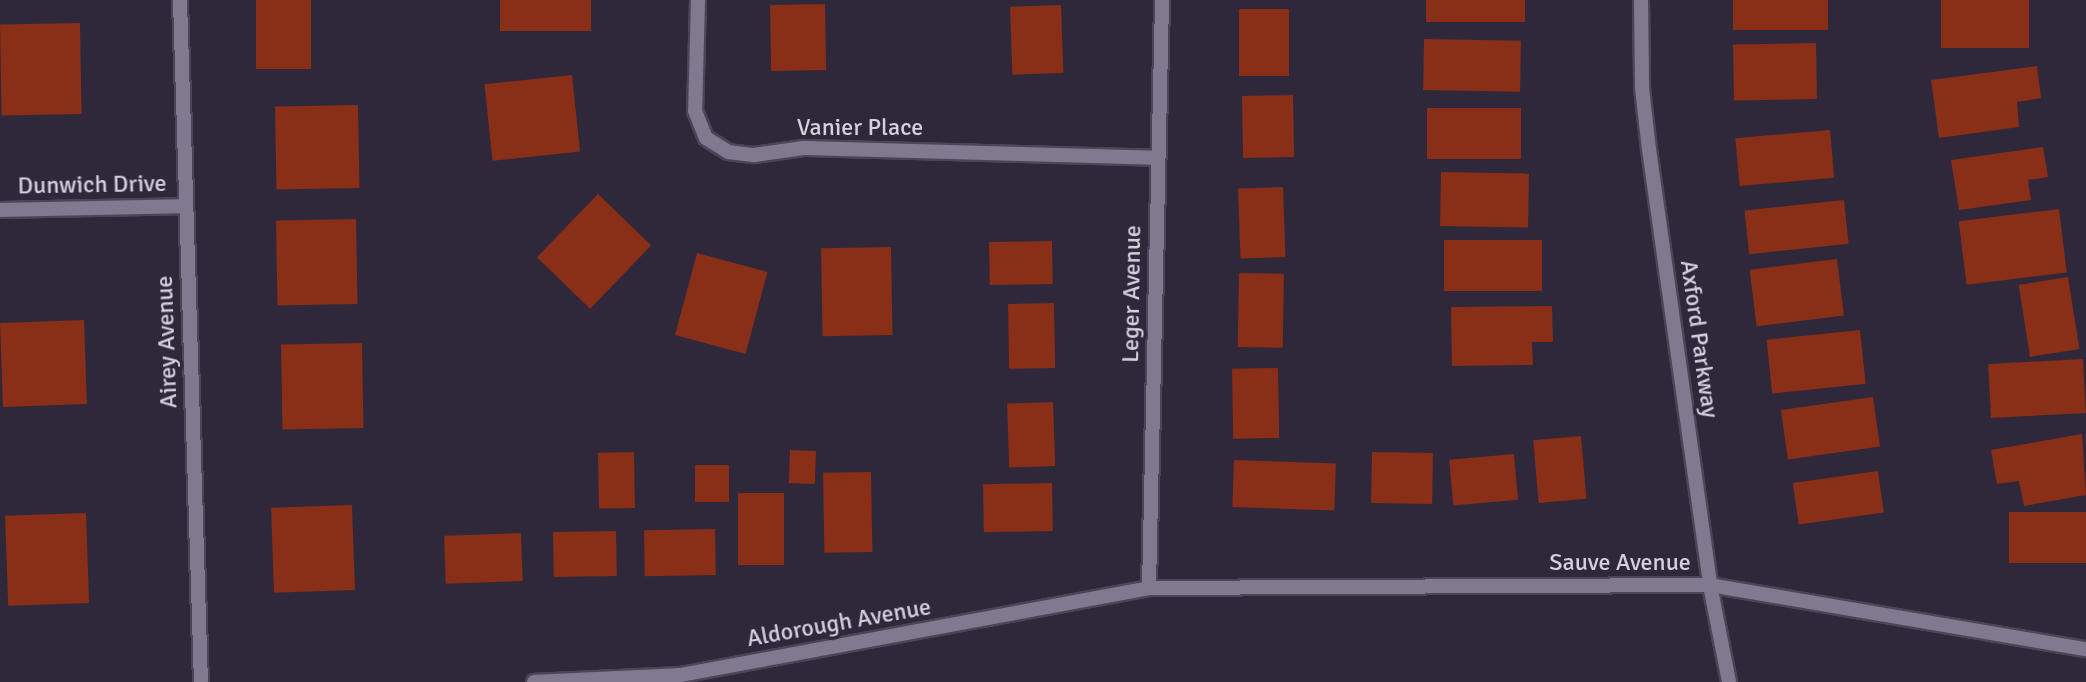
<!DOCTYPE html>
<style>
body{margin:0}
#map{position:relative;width:2086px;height:682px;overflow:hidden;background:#2e283a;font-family:Signika,sans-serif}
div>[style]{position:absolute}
.building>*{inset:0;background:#892e17;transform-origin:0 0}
.roads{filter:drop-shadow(2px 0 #4b4656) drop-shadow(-2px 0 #4b4656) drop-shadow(0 2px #4b4656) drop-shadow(0 -2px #4b4656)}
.street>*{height:14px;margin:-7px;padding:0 7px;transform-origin:7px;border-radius:7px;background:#80798f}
span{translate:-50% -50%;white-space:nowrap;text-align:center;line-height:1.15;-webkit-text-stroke:7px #2e283a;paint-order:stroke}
.street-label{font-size:24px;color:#d4d0dd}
</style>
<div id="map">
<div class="building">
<i style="left:256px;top:0;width:55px;height:69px"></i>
<i style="left:500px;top:0;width:91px;height:31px"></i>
<i style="left:1426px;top:0;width:99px;height:22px"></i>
<i style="left:1733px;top:0;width:95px;height:30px"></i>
<i style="left:1941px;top:0;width:88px;height:48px"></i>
<i style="left:825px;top:4px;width:66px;height:55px;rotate:89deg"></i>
<i style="left:1061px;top:5px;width:68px;height:51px;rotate:88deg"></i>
<i style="left:1239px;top:9px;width:50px;height:67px"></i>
<i style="left:80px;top:23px;width:91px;height:80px;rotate:89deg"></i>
<i style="left:1424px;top:39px;width:97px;height:51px;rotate:1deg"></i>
<i style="left:1816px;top:43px;width:56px;height:83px;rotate:89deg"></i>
<i style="clip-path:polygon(2037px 66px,2041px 98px,2017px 102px,2019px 127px,1939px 138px,1931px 80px)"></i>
<i style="left:572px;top:75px;width:77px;height:88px;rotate:84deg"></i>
<i style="left:1293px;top:95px;width:62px;height:51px;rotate:89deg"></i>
<i style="left:358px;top:105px;width:83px;height:83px;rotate:89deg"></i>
<i style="left:1427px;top:108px;width:94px;height:51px"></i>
<i style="left:1830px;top:130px;width:48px;height:95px;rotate:85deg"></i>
<i style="clip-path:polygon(2043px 147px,2048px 177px,2028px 180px,2031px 200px,1959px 210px,1951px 160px)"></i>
<i style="left:1441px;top:172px;width:88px;height:54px;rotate:1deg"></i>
<i style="left:1283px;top:187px;width:70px;height:45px;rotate:88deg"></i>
<i style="left:598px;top:194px;width:74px;height:88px;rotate:44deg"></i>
<i style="left:1844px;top:200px;width:44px;height:100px;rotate:84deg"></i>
<i style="left:2059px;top:209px;width:64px;height:101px;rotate:83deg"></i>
<i style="left:356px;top:219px;width:85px;height:80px;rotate:89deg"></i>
<i style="left:1542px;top:240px;width:51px;height:98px;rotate:90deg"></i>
<i style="left:1052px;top:241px;width:43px;height:63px;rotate:89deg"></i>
<i style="left:891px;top:247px;width:88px;height:70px;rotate:89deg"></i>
<i style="left:697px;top:253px;width:73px;height:85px;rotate:15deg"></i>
<i style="left:1837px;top:259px;width:57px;height:88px;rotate:83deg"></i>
<i style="left:1239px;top:273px;width:45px;height:74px;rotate:1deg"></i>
<i style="left:2068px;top:277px;width:73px;height:50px;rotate:81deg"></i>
<i style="left:1054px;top:303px;width:65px;height:46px;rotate:89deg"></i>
<i style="clip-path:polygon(1552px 306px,1553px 342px,1532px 342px,1533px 365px,1452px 366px,1451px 307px)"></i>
<i style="left:84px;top:320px;width:84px;height:84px;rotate:88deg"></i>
<i style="left:1860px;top:330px;width:54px;height:94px;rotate:84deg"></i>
<i style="left:362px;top:343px;width:85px;height:81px;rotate:89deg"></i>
<i style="left:2083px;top:359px;width:54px;height:95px;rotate:87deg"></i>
<i style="left:1278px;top:368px;width:70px;height:46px;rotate:89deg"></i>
<i style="left:1873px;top:397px;width:50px;height:93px;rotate:82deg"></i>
<i style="left:1053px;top:402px;width:64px;height:46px;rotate:88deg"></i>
<i style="clip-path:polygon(2082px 434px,2086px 495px,2024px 506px,2019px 481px,1997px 484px,1991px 450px)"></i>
<i style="left:1581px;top:436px;width:63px;height:48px;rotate:85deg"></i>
<i style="left:790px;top:450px;width:26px;height:33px;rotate:2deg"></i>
<i style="left:634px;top:452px;width:56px;height:36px;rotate:89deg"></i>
<i style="left:1372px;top:452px;width:61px;height:51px;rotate:1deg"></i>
<i style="left:1514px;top:454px;width:46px;height:65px;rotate:85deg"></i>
<i style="left:1234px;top:460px;width:102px;height:47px;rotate:2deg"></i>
<i style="left:695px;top:465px;width:34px;height:37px"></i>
<i style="left:1878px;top:471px;width:42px;height:86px;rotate:82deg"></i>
<i style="left:871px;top:472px;width:80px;height:48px;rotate:89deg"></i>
<i style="left:1052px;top:483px;width:48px;height:69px;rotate:89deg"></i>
<i style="left:738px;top:493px;width:46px;height:72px"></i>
<i style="left:352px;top:505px;width:85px;height:81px;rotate:88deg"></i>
<i style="left:2086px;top:512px;width:51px;height:77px;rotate:90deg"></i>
<i style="left:86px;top:513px;width:90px;height:81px;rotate:88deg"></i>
<i style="left:715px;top:529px;width:46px;height:71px;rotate:89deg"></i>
<i style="left:616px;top:531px;width:45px;height:63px;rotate:89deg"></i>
<i style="left:521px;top:533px;width:48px;height:77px;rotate:88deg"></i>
</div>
<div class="roads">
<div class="street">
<i style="left:180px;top:0;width:682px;rotate:88.24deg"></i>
<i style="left:698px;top:0;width:111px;rotate:91.5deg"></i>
<i style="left:695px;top:111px;width:29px;rotate:68deg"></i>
<i style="left:706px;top:138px;width:26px;rotate:32deg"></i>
<i style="left:728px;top:152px;width:26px;rotate:7deg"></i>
<i style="left:754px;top:155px;width:50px;rotate:-8deg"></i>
<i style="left:804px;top:148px;width:354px;rotate:1.6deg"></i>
<i style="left:1641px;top:0;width:88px;rotate:89.3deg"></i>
<i style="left:1642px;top:88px;width:61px;rotate:83.5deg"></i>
<i style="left:1649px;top:149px;width:440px;rotate:82deg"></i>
<i style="left:1710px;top:585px;width:99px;rotate:78.9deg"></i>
<i style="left:0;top:210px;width:186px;rotate:-1.2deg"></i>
<i style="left:1149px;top:588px;width:588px;rotate:-88.73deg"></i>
<i style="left:534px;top:682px;width:146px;rotate:-2.7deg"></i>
<i style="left:680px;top:675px;width:477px;rotate:-10.5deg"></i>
<i style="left:1149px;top:588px;width:561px;rotate:-0.31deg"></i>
<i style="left:1710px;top:585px;width:381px;rotate:9.7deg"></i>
</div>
</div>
<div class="street-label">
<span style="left:860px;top:128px">Vanier Place</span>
<span style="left:92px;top:185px;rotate:-1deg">Dunwich Drive</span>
<span style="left:1132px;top:294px;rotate:-89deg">Leger Avenue</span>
<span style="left:1699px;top:339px;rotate:82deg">Axford Parkway</span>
<span style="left:167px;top:342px;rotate:-92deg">Airey Avenue</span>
<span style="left:1620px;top:563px">Sauve Avenue</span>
<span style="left:839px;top:623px;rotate:-10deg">Aldorough Avenue</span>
</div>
</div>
